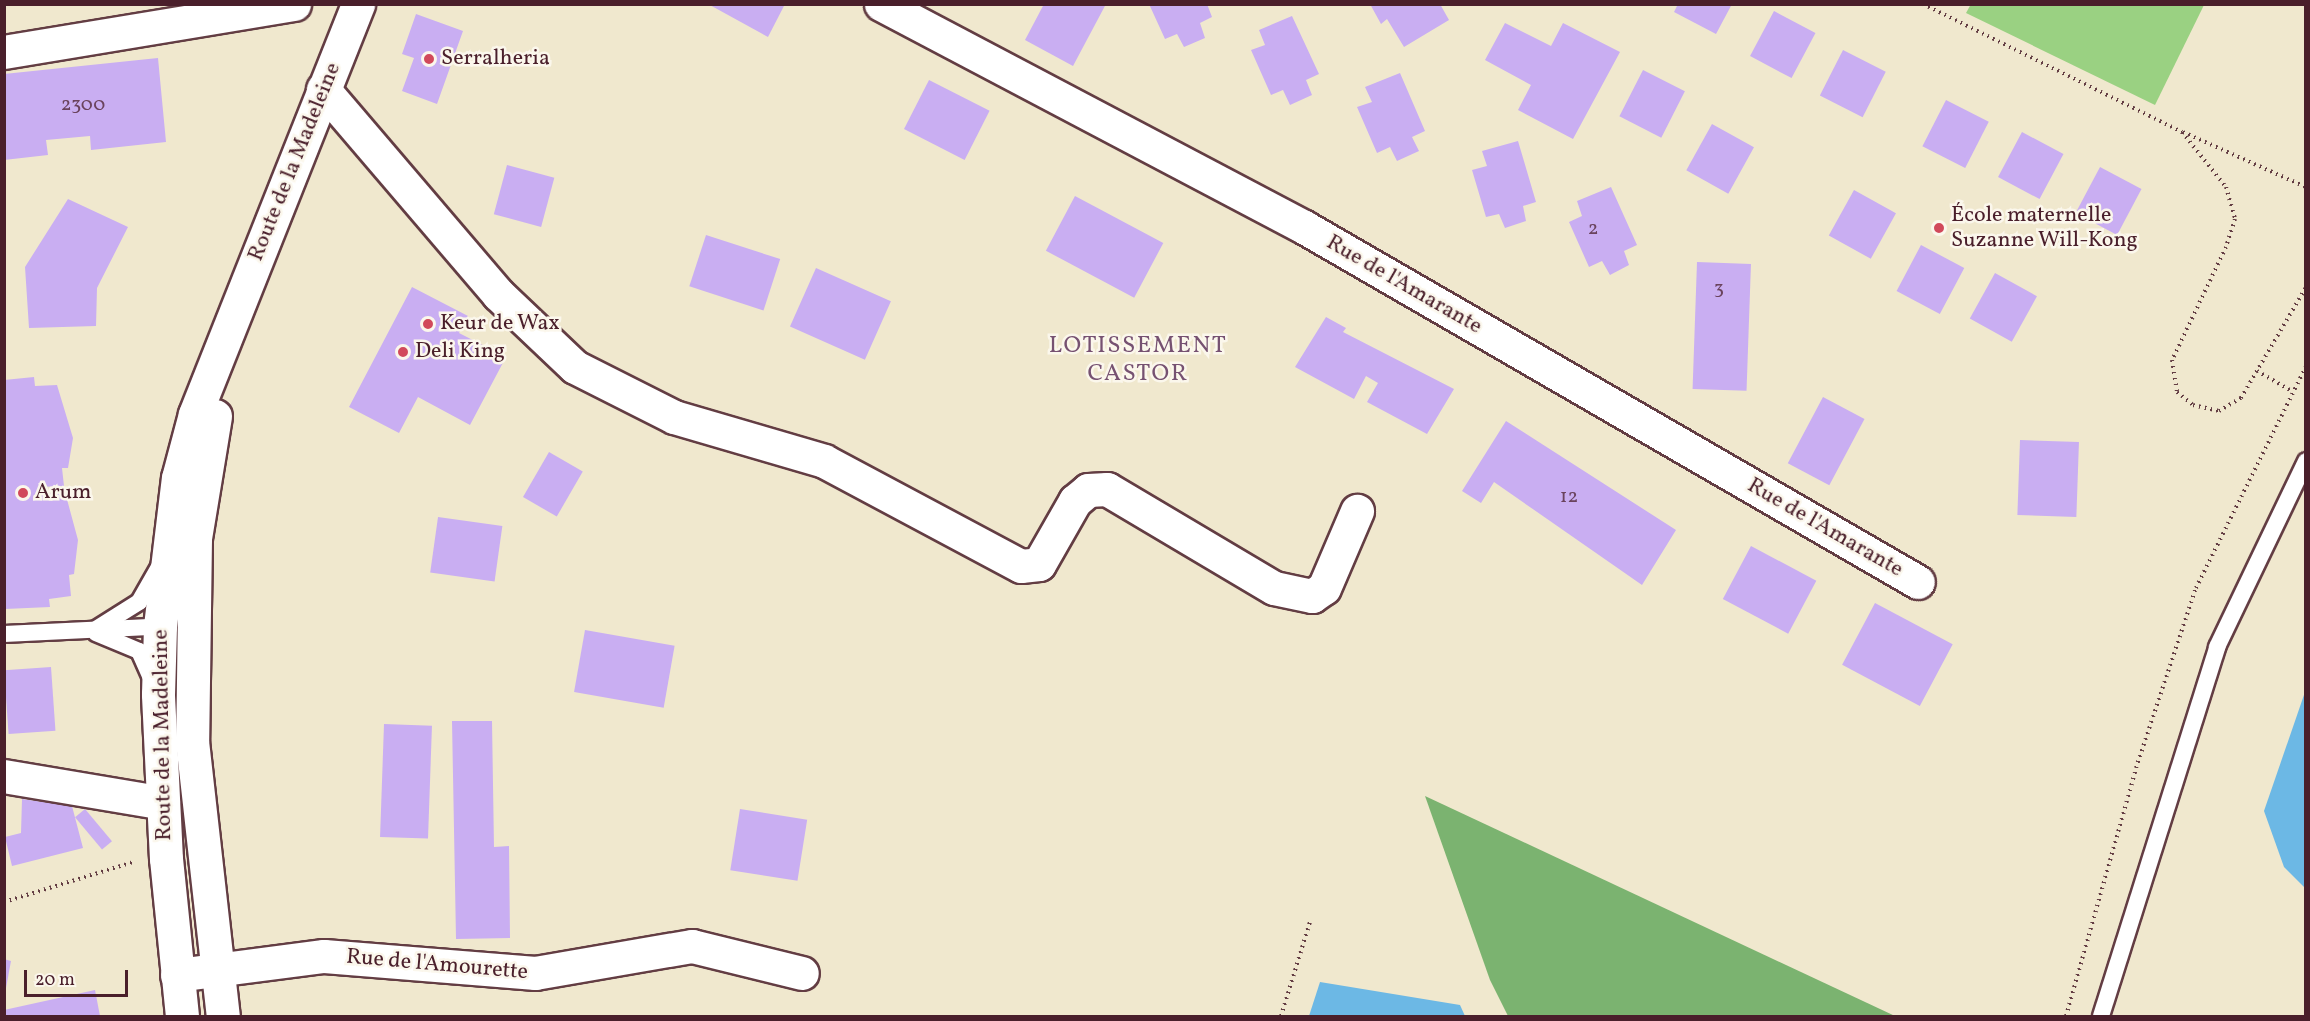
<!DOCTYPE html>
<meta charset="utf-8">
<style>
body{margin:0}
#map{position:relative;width:2310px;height:1021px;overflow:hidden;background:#f0e8ce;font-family:Vollkorn,serif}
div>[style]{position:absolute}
.green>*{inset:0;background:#9ad182}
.forest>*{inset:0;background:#7bb370}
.water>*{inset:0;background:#6cb8e5}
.building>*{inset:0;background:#c9aef2;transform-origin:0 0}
.path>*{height:4px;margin-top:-2px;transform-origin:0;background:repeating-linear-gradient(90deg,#633d43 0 1.5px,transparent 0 6px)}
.roads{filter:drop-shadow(2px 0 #633d43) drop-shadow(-2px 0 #633d43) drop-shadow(0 2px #633d43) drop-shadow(0 -2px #633d43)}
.service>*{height:16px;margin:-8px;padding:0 8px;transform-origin:8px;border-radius:8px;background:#fff}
.minor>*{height:33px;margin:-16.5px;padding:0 16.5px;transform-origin:16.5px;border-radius:16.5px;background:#fff}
.secondary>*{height:33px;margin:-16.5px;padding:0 16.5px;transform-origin:16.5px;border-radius:16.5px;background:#fff}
.dots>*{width:16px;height:16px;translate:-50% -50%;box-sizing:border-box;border:3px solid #fbf7ec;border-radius:50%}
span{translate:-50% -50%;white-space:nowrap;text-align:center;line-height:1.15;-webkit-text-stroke:5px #fbf7ec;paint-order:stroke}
.number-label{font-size:20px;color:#6a435d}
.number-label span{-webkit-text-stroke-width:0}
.poi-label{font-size:22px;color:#4a1f2b}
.left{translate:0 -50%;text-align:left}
.street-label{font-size:22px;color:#4a1f2b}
.neighbourhood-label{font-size:24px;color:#765171;letter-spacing:1.5px}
.frame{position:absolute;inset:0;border:6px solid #4a1f2b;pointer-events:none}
.scale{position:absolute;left:24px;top:970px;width:104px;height:27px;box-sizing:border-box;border:3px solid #4a1f2b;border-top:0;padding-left:8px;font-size:18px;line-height:21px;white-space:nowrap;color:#4a1f2b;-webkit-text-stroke:4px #fbf7ec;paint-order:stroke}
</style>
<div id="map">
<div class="green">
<i style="clip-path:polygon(1971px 4px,2204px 4px,2204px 5px,2155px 105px,1966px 13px)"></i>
</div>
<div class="forest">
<i style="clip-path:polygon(1425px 796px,1895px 1016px,1508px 1016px,1490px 980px)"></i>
</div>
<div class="water">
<i style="clip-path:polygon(2305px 692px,2306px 888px,2305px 888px,2284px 867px,2264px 811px)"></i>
<i style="clip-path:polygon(1320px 982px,1460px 1005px,1465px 1016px,1309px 1016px)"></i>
</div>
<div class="building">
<i style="clip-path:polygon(708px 4px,785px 4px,768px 37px)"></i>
<i style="clip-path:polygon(1044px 4px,1106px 4px,1073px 66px,1025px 40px)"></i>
<i style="clip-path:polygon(1149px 4px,1207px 4px,1212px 17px,1200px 23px,1205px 38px,1184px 47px,1177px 34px,1165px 39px)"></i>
<i style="clip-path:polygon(1370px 4px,1440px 4px,1449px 20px,1404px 47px,1387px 19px,1381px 24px)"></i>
<i style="clip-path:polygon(1678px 4px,1732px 4px,1716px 34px,1674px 12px)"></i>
<i style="left:1774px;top:11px;width:47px;height:51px;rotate:28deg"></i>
<i style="clip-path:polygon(416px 14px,463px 31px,437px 104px,402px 91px,414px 58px,402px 54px)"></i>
<i style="clip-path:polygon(1292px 16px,1319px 74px,1306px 80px,1312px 95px,1290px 105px,1283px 90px,1271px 95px,1251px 50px,1265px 45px,1259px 30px)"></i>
<i style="clip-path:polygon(1505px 23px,1551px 46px,1563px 23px,1620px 52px,1573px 139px,1518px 110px,1531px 85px,1485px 60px)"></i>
<i style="left:1843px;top:50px;width:48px;height:51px;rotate:27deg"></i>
<i style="clip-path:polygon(158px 58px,166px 142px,91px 150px,90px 136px,46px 140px,48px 155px,4px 160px,4px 74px)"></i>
<i style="left:1643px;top:70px;width:47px;height:52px;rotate:27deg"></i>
<i style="clip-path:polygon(1400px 73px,1425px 131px,1412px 137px,1419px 151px,1397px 161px,1390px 147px,1377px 153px,1357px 107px,1372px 102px,1365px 87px)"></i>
<i style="left:929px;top:80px;width:68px;height:55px;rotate:27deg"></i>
<i style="left:1946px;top:100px;width:48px;height:52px;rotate:27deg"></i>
<i style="left:1712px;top:124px;width:48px;height:53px;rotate:29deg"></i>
<i style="left:2022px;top:132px;width:47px;height:51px;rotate:28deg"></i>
<i style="clip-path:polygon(1518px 141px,1536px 202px,1523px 206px,1526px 221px,1505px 228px,1499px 214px,1486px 217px,1472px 170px,1487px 166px,1482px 151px)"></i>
<i style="left:507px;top:165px;width:49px;height:51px;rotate:15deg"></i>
<i style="left:2100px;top:167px;width:47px;height:52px;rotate:28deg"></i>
<i style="clip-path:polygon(1611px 187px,1637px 245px,1624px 251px,1629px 265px,1610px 275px,1602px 261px,1589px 267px,1569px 222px,1582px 216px,1577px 201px)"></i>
<i style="left:1854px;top:190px;width:48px;height:52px;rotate:29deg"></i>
<i style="left:1075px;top:196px;width:100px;height:62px;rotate:28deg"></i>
<i style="clip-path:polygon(68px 199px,128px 227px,97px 288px,96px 326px,29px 328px,25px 267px)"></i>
<i style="left:706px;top:235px;width:78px;height:54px;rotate:18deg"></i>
<i style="left:1921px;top:245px;width:49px;height:52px;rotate:28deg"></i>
<i style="left:1697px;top:262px;width:54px;height:127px;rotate:2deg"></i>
<i style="left:816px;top:268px;width:82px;height:64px;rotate:24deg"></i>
<i style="left:1995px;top:273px;width:48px;height:52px;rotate:29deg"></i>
<i style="clip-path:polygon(412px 287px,468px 316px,459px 333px,506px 357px,470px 425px,418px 397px,399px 433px,349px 407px)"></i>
<i style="clip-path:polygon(1326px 317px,1346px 328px,1343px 332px,1454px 389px,1427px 434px,1367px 402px,1378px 383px,1366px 376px,1354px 399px,1295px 367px)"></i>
<i style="clip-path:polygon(34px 377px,35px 386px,57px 385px,73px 438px,68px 468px,62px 468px,64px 486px,40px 487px,41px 494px,65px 492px,78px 540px,74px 574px,69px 575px,71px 596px,49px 599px,50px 607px,5px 609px,4px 380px)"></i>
<i style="left:1823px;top:397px;width:47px;height:75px;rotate:28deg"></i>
<i style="clip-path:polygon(1506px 421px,1676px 530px,1642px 585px,1494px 482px,1481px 503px,1462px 491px)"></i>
<i style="left:2020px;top:440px;width:59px;height:75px;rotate:2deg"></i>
<i style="left:549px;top:452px;width:39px;height:52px;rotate:30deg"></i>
<i style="left:438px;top:517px;width:65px;height:56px;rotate:8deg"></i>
<i style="left:1751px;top:546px;width:74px;height:60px;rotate:28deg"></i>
<i style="left:1875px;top:603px;width:88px;height:70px;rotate:28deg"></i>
<i style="left:585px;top:630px;width:91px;height:63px;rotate:10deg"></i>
<i style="left:51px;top:667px;width:64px;height:47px;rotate:86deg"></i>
<i style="clip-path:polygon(452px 721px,492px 721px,494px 847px,509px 846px,510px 938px,456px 939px)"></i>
<i style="left:384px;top:724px;width:48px;height:113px;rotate:2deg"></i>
<i style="clip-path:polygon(22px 799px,72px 806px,83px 848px,12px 866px,5px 837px,21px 833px)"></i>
<i style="left:85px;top:809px;width:42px;height:13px;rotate:50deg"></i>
<i style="left:740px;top:809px;width:68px;height:62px;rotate:9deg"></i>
<i style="clip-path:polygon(4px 959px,11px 961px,6px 988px,4px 988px)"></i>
<i style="clip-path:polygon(95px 990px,100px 1016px,4px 1016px,4px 1010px)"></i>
</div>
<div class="path">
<i style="left:1923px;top:4px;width:289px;rotate:26.3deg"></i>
<i style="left:2182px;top:132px;width:70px;rotate:51.3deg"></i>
<i style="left:2226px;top:187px;width:33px;rotate:74deg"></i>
<i style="left:2235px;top:219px;width:29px;rotate:108deg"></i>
<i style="left:2226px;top:247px;width:125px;rotate:115.5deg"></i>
<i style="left:2172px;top:360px;width:32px;rotate:81deg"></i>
<i style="left:2177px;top:392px;width:21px;rotate:39deg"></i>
<i style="left:2193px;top:405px;width:27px;rotate:13deg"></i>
<i style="left:2219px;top:411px;width:26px;rotate:-31deg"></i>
<i style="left:2241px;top:398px;width:129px;rotate:-59.6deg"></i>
<i style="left:2183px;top:132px;width:135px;rotate:24.1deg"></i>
<i style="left:2257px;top:371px;width:39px;rotate:30deg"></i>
<i style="left:4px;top:902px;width:135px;rotate:-17.2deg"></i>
<i style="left:1281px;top:1016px;width:98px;rotate:-72.9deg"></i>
<i style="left:2066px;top:1016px;width:258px;rotate:-74.2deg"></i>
<i style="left:2136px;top:768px;width:190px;rotate:-71.6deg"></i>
<i style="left:2196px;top:588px;width:248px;rotate:-63.6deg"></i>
</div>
<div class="roads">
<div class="service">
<i style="left:96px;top:629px;width:51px;rotate:-32.1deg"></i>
<i style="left:139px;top:602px;width:40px;rotate:-60.3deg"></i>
<i style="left:96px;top:633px;width:47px;rotate:22.7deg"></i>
<i style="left:139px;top:651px;width:30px;rotate:66deg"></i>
<i style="left:4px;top:634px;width:161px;rotate:-2.8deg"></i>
<i style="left:2101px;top:1016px;width:387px;rotate:-72.5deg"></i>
<i style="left:2217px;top:647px;width:206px;rotate:-64.4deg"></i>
</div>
<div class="minor">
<i style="left:881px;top:4px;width:478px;rotate:27.8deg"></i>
<i style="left:1304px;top:227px;width:709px;rotate:30.04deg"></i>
<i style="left:4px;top:52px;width:294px;rotate:-9.4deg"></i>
<i style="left:323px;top:89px;width:270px;rotate:49.5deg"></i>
<i style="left:498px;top:294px;width:106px;rotate:43.5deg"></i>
<i style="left:575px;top:367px;width:111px;rotate:26.8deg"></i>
<i style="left:674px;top:417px;width:156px;rotate:16.3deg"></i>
<i style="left:824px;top:461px;width:223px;rotate:28.1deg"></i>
<i style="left:1021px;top:566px;width:18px;rotate:-6deg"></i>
<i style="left:1039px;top:564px;width:73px;rotate:-60.3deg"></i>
<i style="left:1075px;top:501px;width:17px;rotate:-40deg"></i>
<i style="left:1088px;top:490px;width:19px;rotate:-3deg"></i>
<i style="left:1107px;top:489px;width:194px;rotate:30.7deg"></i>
<i style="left:1274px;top:588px;width:39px;rotate:12deg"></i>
<i style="left:1312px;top:596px;width:14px;rotate:-34deg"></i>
<i style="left:1324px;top:588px;width:84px;rotate:-66.8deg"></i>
<i style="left:4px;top:776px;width:161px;rotate:9.6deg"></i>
<i style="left:177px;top:975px;width:148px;rotate:-7.4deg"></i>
<i style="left:324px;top:956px;width:212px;rotate:4.6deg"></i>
<i style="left:535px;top:973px;width:159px;rotate:-9.8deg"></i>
<i style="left:692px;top:946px;width:113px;rotate:13.8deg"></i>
</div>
<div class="secondary">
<i style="left:215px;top:416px;width:124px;rotate:99.3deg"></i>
<i style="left:195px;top:538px;width:203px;rotate:90.8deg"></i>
<i style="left:192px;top:741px;width:277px;rotate:83.6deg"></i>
<i style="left:182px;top:1016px;width:158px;rotate:-95.8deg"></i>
<i style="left:166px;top:859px;width:165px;rotate:-92.8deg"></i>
<i style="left:158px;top:694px;width:68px;rotate:-88.3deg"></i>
<i style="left:160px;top:626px;width:149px;rotate:-83.1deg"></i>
<i style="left:178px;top:478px;width:66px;rotate:-75.1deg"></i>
<i style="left:195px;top:414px;width:441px;rotate:-68.3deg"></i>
</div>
</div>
<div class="dots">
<i style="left:429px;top:59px;background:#d1495b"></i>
<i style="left:1939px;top:228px;background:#d1495b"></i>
<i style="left:428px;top:324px;background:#d1495b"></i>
<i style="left:403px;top:352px;background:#d1495b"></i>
<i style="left:23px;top:493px;background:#d1495b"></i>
</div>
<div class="number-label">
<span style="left:83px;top:105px">2300</span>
<span style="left:1593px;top:229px">2</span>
<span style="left:1719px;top:289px">3</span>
<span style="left:1569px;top:497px">12</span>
</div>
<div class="poi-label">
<span class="left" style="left:441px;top:59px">Serralheria</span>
<span class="left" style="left:1951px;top:228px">École maternelle<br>Suzanne Will-Kong</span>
<span class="left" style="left:440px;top:324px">Keur de Wax</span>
<span class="left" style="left:415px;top:352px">Deli King</span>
<span class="left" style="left:35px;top:493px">Arum</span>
</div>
<div class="street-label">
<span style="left:295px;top:162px;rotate:-68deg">Route de la Madeleine</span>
<span style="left:1404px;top:285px;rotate:30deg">Rue de l'Amarante</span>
<span style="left:1825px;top:528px;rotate:30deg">Rue de l'Amarante</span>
<span style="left:163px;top:735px;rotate:-91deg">Route de la Madeleine</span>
<span style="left:437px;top:965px;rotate:5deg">Rue de l'Amourette</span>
</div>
<div class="neighbourhood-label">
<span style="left:1138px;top:361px">LOTISSEMENT<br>CASTOR</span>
</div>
<div class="frame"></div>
<div class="scale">20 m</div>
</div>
